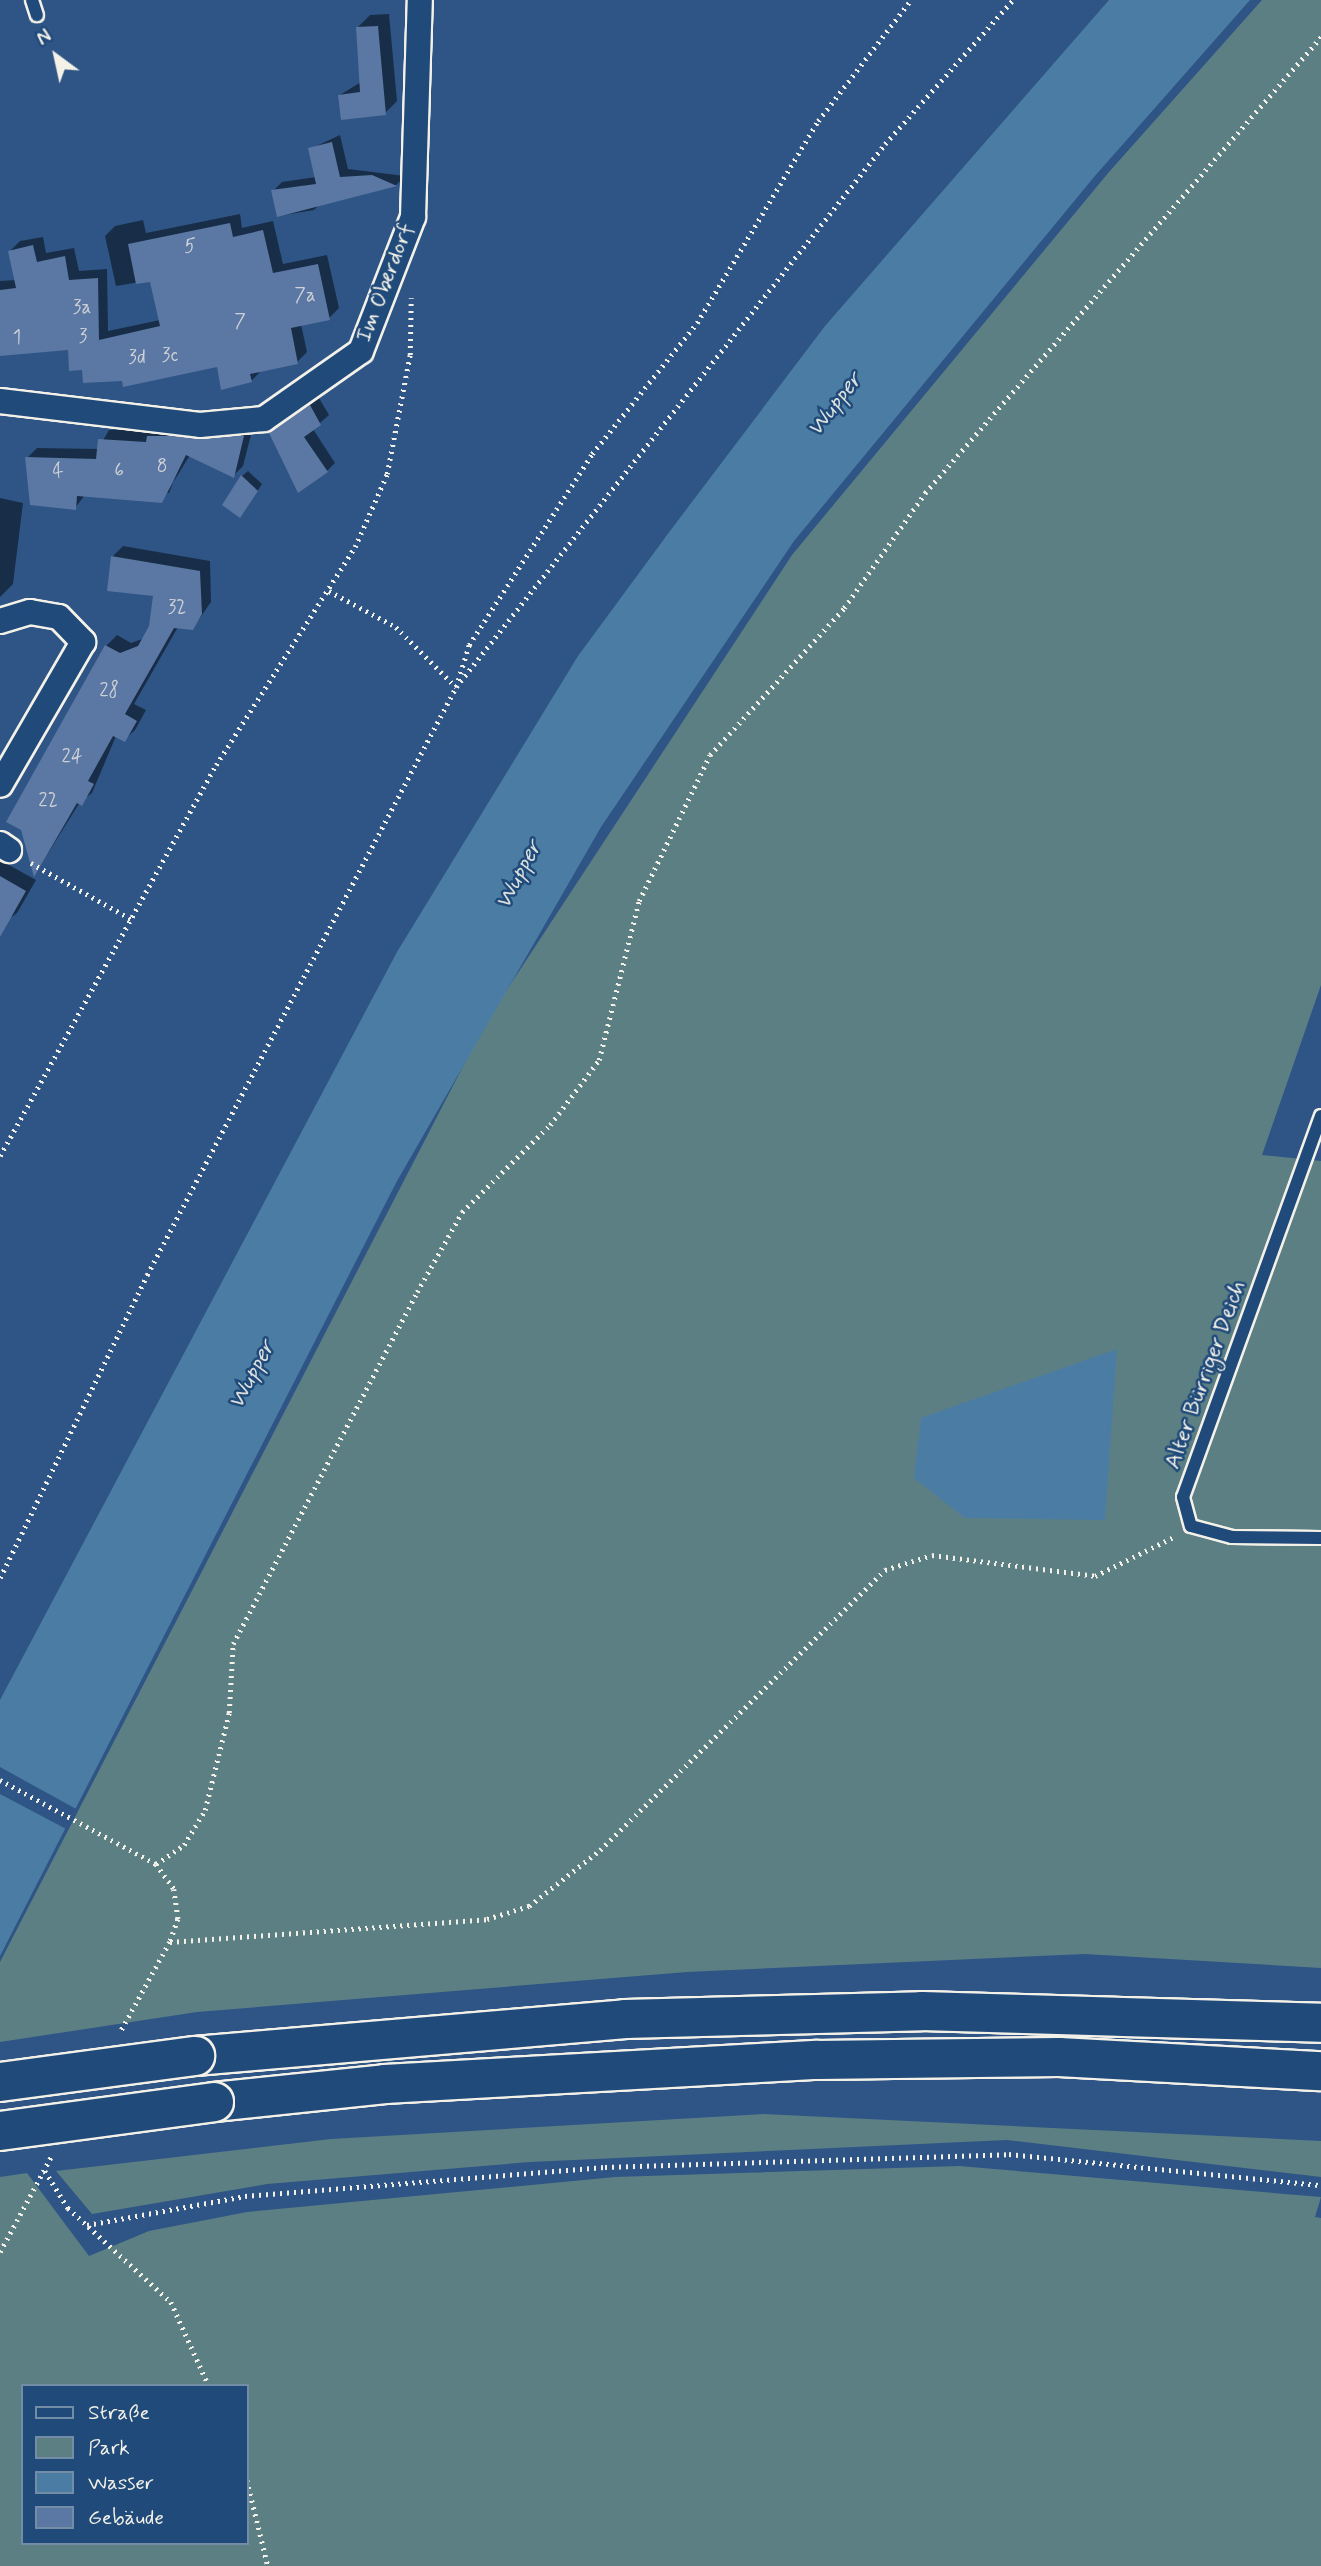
<!DOCTYPE html>
<meta charset="utf-8">
<style>
body{margin:0}
#map{position:relative;width:1321px;height:2566px;overflow:hidden;background:#2e5585;font-family:Mynerve,sans-serif}
div>[style]{position:absolute}
.green>*{inset:0;background:#5c7f84}
.water>*{inset:0;background:#4b7da4}
.pier>*{inset:0;background:#2e5585}
.shadow>*{inset:0;background:#0007}
.building>*{inset:0;background:#5b77a3}
.path>*{height:4.5px;margin-top:-2.25px;transform-origin:0;background:repeating-linear-gradient(90deg,#f4f1e8 0 2px,transparent 0 7px)}
.roads{filter:drop-shadow(2px 0 #f4f1e8) drop-shadow(-2px 0 #f4f1e8) drop-shadow(0 2px #f4f1e8) drop-shadow(0 -2px #f4f1e8)}
.lane>*{height:12px;margin:-6px;padding:0 6px;transform-origin:6px;border-radius:6px;background:#1f4a7a}
.street>*{height:24px;margin:-12px;padding:0 12px;transform-origin:12px;border-radius:12px;background:#1f4a7a}
.highway>*{height:38px;margin:-19px;padding:0 19px;transform-origin:19px;border-radius:19px;background:#1f4a7a}
.bridges{filter:drop-shadow(2px 0 #f4f1e8) drop-shadow(-2px 0 #f4f1e8) drop-shadow(0 2px #f4f1e8) drop-shadow(0 -2px #f4f1e8)}
.highway-bridge>*{height:38px;margin:-19px;padding:0 19px;transform-origin:19px;border-radius:19px;background:#1f4a7a}
span{translate:-50% -50%;white-space:nowrap;text-align:center;line-height:1.15;-webkit-text-stroke:5px #1f4a7a;paint-order:stroke}
.number-label{font-size:19px;color:#ced2d7}
.number-label span{-webkit-text-stroke-width:0}
.street-label{font-size:23px;color:#f4f1e8}
.water-label{font-size:24px;color:#dbe0de;font-style:italic}
.legend{position:absolute;left:21px;top:2384px;width:228px;height:161px;box-sizing:border-box;background:#1f4a7a;border:2px solid #748da6;margin:0;padding:9px 12px;list-style:none;font-size:21px;color:#f4f1e8}
.legend li{display:flex;align-items:center;gap:14px;height:35px}
.legend b{width:35px;border:2px solid #748da6}
.north{position:absolute;left:21px;top:21px;width:70px;height:70px;-webkit-text-stroke:5px #1f4a7a;paint-order:stroke;rotate:327deg;font-size:19px;font-weight:700;line-height:28px;text-align:center;color:#f4f1e8}
.north::after{content:'';display:block;margin:auto;width:24px;height:32px;background:#f4f1e8;clip-path:polygon(50% 0,100% 100%,50% 72%,0 100%)}
</style>
<div id="map">
<div class="green">
<i style="clip-path:polygon(1262px 0,1321px 0,1321px 985px,1262px 1155px,1321px 1161px,1321px 1968px,1085px 1954px,687px 1972px,197px 2012px,0 2042px,0 1962px,487px 1020px,792px 555px,1109px 172px)"></i>
<i style="clip-path:polygon(764px 2114px,1321px 2141px,1321px 2177px,1007px 2140px,530px 2162px,267px 2184px,92px 2214px,56px 2171px,331px 2139px)"></i>
<i style="clip-path:polygon(evenodd,959px 2166px,1321px 2197px,1315px 2217px,1321px 2218px,1321px 2566px,0 2566px,0 2177px,27px 2173px,89px 2256px,149px 2231px,247px 2212px,615px 2177px,959px 2166px,23px 2386px,247px 2386px,247px 2543px,23px 2543px,23px 2386px)"></i>
</div>
<div class="water">
<i style="clip-path:polygon(1109px 0,1250px 0,1094px 177px,794px 541px,601px 827px,397px 1181px,0 1956px,0 1700px,397px 952px,578px 656px,670px 531px,825px 326px)"></i>
<i style="clip-path:polygon(1117px 1349px,1105px 1520px,965px 1518px,914px 1478px,921px 1418px)"></i>
</div>
<div class="pier">
<i style="clip-path:polygon(0 1767px,78px 1810px,68px 1830px,0 1794px)"></i>
</div>
<div class="shadow">
<i style="clip-path:polygon(389px 14px,397px 101px,385px 113px,340px 95px,361px 82px,358px 27px,370px 15px)"></i>
<i style="clip-path:polygon(340px 135px,348px 169px,405px 176px,396px 185px,322px 202px,314px 210px,278px 216px,273px 191px,282px 182px,316px 177px,310px 149px)"></i>
<i style="clip-path:polygon(240px 214px,242px 228px,273px 221px,283px 264px,327px 255px,339px 308px,329px 318px,301px 324px,307px 352px,297px 362px,262px 370px,251px 381px,219px 365px,123px 379px,84px 368px,69px 348px,0 354px,0 281px,16px 280px,10px 251px,20px 241px,43px 237px,46px 253px,74px 248px,79px 271px,107px 269px,108px 331px,160px 320px,152px 280px,116px 286px,105px 236px,115px 226px,143px 220px,146px 233px)"></i>
<i style="clip-path:polygon(319px 398px,329px 415px,313px 429px,335px 463px,327px 471px,271px 433px)"></i>
<i style="clip-path:polygon(evenodd,253px 427px,243px 466px,233px 476px,190px 455px,162px 501px,85px 495px,75px 508px,27px 458px,37px 448px,98px 449px,109px 430px,253px 427px,188px 446px,169px 493px,165px 493px,188px 446px)"></i>
<i style="clip-path:polygon(248px 471px,262px 484px,245px 510px,242px 476px)"></i>
<i style="clip-path:polygon(0 498px,23px 503px,13px 584px,0 597px)"></i>
<i style="clip-path:polygon(123px 546px,210px 561px,211px 602px,193px 628px,178px 627px,134px 704px,146px 710px,135px 730px,124px 740px,116px 736px,92px 793px,80px 802px,35px 874px,23px 829px,9px 822px,106px 646px,117px 635px,131px 643px,145px 638px,151px 627px,155px 594px,112px 557px)"></i>
<i style="clip-path:polygon(0 860px,36px 880px,17px 913px,0 925px)"></i>
</div>
<div class="building">
<i style="clip-path:polygon(378px 26px,386px 115px,341px 120px,338px 95px,360px 92px,356px 27px)"></i>
<i style="clip-path:polygon(332px 142px,340px 177px,372px 175px,397px 186px,277px 217px,271px 190px,316px 184px,308px 148px)"></i>
<i style="clip-path:polygon(230px 223px,233px 237px,263px 230px,273px 273px,318px 264px,330px 320px,291px 328px,298px 364px,250px 374px,252px 382px,221px 390px,217px 367px,123px 387px,122px 381px,83px 383px,82px 370px,69px 371px,68px 350px,0 356px,0 290px,16px 288px,8px 251px,33px 245px,37px 262px,65px 256px,69px 280px,98px 278px,99px 340px,160px 326px,150px 282px,136px 284px,128px 244px)"></i>
<i style="clip-path:polygon(310px 405px,321px 425px,304px 437px,328px 472px,298px 493px,269px 433px)"></i>
<i style="clip-path:polygon(147px 436px,244px 436px,234px 478px,186px 455px,162px 503px,77px 496px,76px 510px,30px 505px,25px 457px,96px 459px,98px 439px,146px 442px)"></i>
<i style="clip-path:polygon(241px 475px,258px 491px,240px 518px,222px 505px)"></i>
<i style="clip-path:polygon(111px 556px,200px 571px,202px 614px,193px 630px,174px 628px,125px 714px,137px 721px,125px 742px,113px 736px,88px 781px,94px 784px,82px 806px,77px 803px,34px 877px,21px 830px,6px 822px,105px 645px,120px 653px,138px 646px,149px 626px,153px 596px,107px 591px)"></i>
<i style="clip-path:polygon(0 876px,26px 891px,0 937px)"></i>
</div>
<div class="path">
<i style="left:329px;top:591px;width:76px;rotate:28.2deg"></i>
<i style="left:396px;top:627px;width:85px;rotate:45deg"></i>
<i style="left:456px;top:687px;width:44px;rotate:-72.8deg"></i>
<i style="left:469px;top:645px;width:227px;rotate:-57.2deg"></i>
<i style="left:592px;top:454px;width:168px;rotate:-51.3deg"></i>
<i style="left:697px;top:323px;width:235px;rotate:-59.1deg"></i>
<i style="left:818px;top:121px;width:153px;rotate:-52.5deg"></i>
<i style="left:31px;top:863px;width:115px;rotate:29.2deg"></i>
<i style="left:0;top:1156px;width:447px;rotate:-61.1deg"></i>
<i style="left:216px;top:765px;width:259px;rotate:-57.5deg"></i>
<i style="left:355px;top:547px;width:80px;rotate:-66.3deg"></i>
<i style="left:387px;top:474px;width:121px;rotate:-79.1deg"></i>
<i style="left:410px;top:355px;width:57px;rotate:-89deg"></i>
<i style="left:0;top:1578px;width:337px;rotate:-64.1deg"></i>
<i style="left:147px;top:1275px;width:664px;rotate:-62.28deg"></i>
<i style="left:456px;top:687px;width:692px;rotate:-51.69deg"></i>
<i style="left:885px;top:144px;width:193px;rotate:-48.4deg"></i>
<i style="left:0;top:1780px;width:177px;rotate:28.3deg"></i>
<i style="left:156px;top:1864px;width:31px;rotate:54deg"></i>
<i style="left:174px;top:1889px;width:30px;rotate:82deg"></i>
<i style="left:178px;top:1919px;width:24px;rotate:109deg"></i>
<i style="left:170px;top:1942px;width:104px;rotate:118.8deg"></i>
<i style="left:156px;top:1864px;width:34px;rotate:-34deg"></i>
<i style="left:184px;top:1845px;width:41px;rotate:-59deg"></i>
<i style="left:205px;top:1810px;width:100px;rotate:-76.1deg"></i>
<i style="left:229px;top:1713px;width:69px;rotate:-86.7deg"></i>
<i style="left:233px;top:1644px;width:397px;rotate:-62.4deg"></i>
<i style="left:417px;top:1292px;width:92px;rotate:-60.6deg"></i>
<i style="left:462px;top:1212px;width:124px;rotate:-44.7deg"></i>
<i style="left:550px;top:1125px;width:81px;rotate:-53deg"></i>
<i style="left:599px;top:1060px;width:164px;rotate:-75.9deg"></i>
<i style="left:639px;top:901px;width:162px;rotate:-64.1deg"></i>
<i style="left:710px;top:755px;width:199px;rotate:-47.6deg"></i>
<i style="left:844px;top:608px;width:141px;rotate:-54.8deg"></i>
<i style="left:925px;top:493px;width:604px;rotate:-49.03deg"></i>
<i style="left:170px;top:1942px;width:318px;rotate:-4.1deg"></i>
<i style="left:487px;top:1919px;width:44px;rotate:-17.2deg"></i>
<i style="left:529px;top:1906px;width:90px;rotate:-38.3deg"></i>
<i style="left:600px;top:1850px;width:400px;rotate:-44.5deg"></i>
<i style="left:885px;top:1570px;width:49px;rotate:-17.7deg"></i>
<i style="left:932px;top:1555px;width:164px;rotate:7.3deg"></i>
<i style="left:1095px;top:1576px;width:90px;rotate:-26.3deg"></i>
<i style="left:45px;top:2171px;width:44px;rotate:58.1deg"></i>
<i style="left:68px;top:2208px;width:139px;rotate:42.4deg"></i>
<i style="left:171px;top:2302px;width:92px;rotate:65.7deg"></i>
<i style="left:87px;top:2225px;width:161px;rotate:-10.4deg"></i>
<i style="left:245px;top:2196px;width:361px;rotate:-4.6deg"></i>
<i style="left:605px;top:2167px;width:404px;rotate:-1.8deg"></i>
<i style="left:1009px;top:2154px;width:314px;rotate:5.7deg"></i>
<i style="left:0;top:2252px;width:108px;rotate:-61.8deg"></i>
<i style="left:247px;top:2480px;width:89px;rotate:76.3deg"></i>
</div>
<div class="roads">
<div class="lane">
<i style="left:32px;top:0;width:16px;rotate:72deg"></i>
<i style="left:1321px;top:1116px;width:405px;rotate:109.9deg"></i>
<i style="left:1183px;top:1497px;width:30px;rotate:75deg"></i>
<i style="left:1191px;top:1526px;width:42px;rotate:15deg"></i>
<i style="left:1232px;top:1537px;width:89px;rotate:0.6deg"></i>
</div>
<div class="street">
<i style="left:0;top:401px;width:201px;rotate:6.8deg"></i>
<i style="left:200px;top:425px;width:64px;rotate:-5.4deg"></i>
<i style="left:264px;top:419px;width:118px;rotate:-35deg"></i>
<i style="left:361px;top:351px;width:144px;rotate:-68.8deg"></i>
<i style="left:413px;top:217px;width:217px;rotate:-88.2deg"></i>
<i style="left:0;top:621px;width:31px;rotate:-17deg"></i>
<i style="left:30px;top:612px;width:29px;rotate:10deg"></i>
<i style="left:59px;top:617px;width:35px;rotate:46deg"></i>
<i style="left:83px;top:642px;width:165px;rotate:120.1deg"></i>
<i style="left:0;top:844px;width:11px;rotate:34deg"></i>
</div>
<div class="highway">
<i style="left:195px;top:2056px;width:432px;rotate:-4.9deg"></i>
<i style="left:625px;top:2019px;width:297px;rotate:-1.5deg"></i>
<i style="left:922px;top:2011px;width:399px;rotate:1.7deg"></i>
<i style="left:214px;top:2102px;width:172px;rotate:-6deg"></i>
<i style="left:385px;top:2084px;width:433px;rotate:-3.2deg"></i>
<i style="left:817px;top:2060px;width:242px;rotate:-0.7deg"></i>
<i style="left:1059px;top:2057px;width:262px;rotate:3.1deg"></i>
</div>
</div>
<div class="bridges">
<div class="highway-bridge">
<i style="left:0;top:2082px;width:197px;rotate:-7.6deg"></i>
<i style="left:0;top:2131px;width:216px;rotate:-7.7deg"></i>
</div>
</div>
<div class="number-label">
<span style="left:190px;top:247px">5</span>
<span style="left:305px;top:296px">7a</span>
<span style="left:82px;top:308px">3a</span>
<span style="left:240px;top:322px">7</span>
<span style="left:83px;top:337px">3</span>
<span style="left:17px;top:338px">1</span>
<span style="left:170px;top:356px">3c</span>
<span style="left:137px;top:358px">3d</span>
<span style="left:162px;top:467px">8</span>
<span style="left:119px;top:471px">6</span>
<span style="left:58px;top:472px">4</span>
<span style="left:177px;top:608px">32</span>
<span style="left:109px;top:691px">28</span>
<span style="left:72px;top:757px">24</span>
<span style="left:48px;top:801px">22</span>
</div>
<div class="street-label">
<span style="left:386px;top:283px;rotate:-69deg">Im Oberdorf</span>
<span style="left:1206px;top:1375px;rotate:-70deg">Alter Bürriger Deich</span>
</div>
<div class="water-label">
<span style="left:835px;top:405px;rotate:-52deg">Wupper</span>
<span style="left:519px;top:875px;rotate:-62deg">Wupper</span>
<span style="left:252px;top:1375px;rotate:-62deg">Wupper</span>
</div>
<ul class="legend">
<li><b style="height:9px;background:#1f4a7a"></b>Straße</li>
<li><b style="height:19px;background:#5c7f84"></b>Park</li>
<li><b style="height:19px;background:#4b7da4"></b>Wasser</li>
<li><b style="height:19px;background:#5b77a3"></b>Gebäude</li>
</ul>
<div class="north">N</div>
</div>
